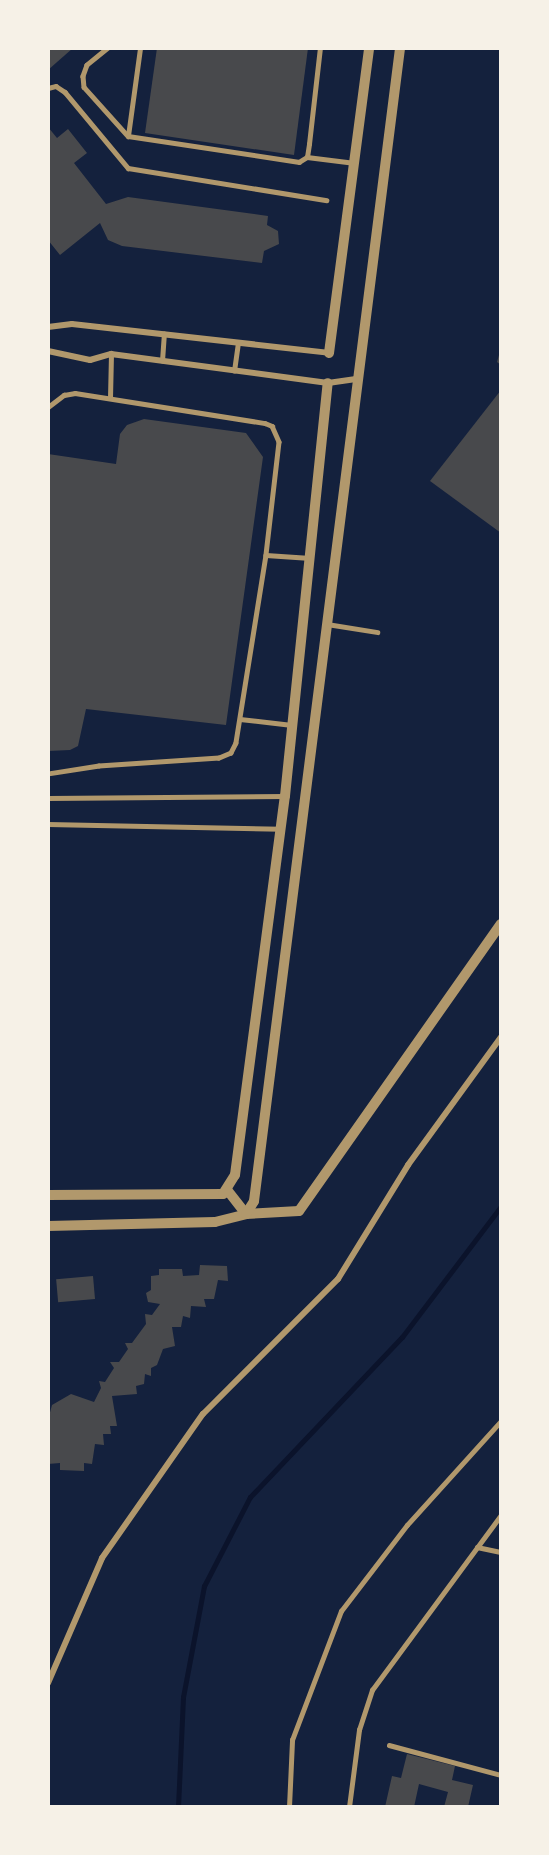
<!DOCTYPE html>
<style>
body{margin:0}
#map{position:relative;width:549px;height:1855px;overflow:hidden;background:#14213d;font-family:"Space Grotesk",sans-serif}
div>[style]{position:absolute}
.stream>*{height:5px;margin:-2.5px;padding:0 2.5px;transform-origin:2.5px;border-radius:2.5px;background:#0b132b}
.building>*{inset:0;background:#48494c;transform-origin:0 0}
.service>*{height:4.5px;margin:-2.25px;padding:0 2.25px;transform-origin:2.25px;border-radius:2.25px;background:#b1986c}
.minor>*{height:6px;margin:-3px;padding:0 3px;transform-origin:3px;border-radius:3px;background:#b1986c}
.tertiary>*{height:10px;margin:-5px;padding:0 5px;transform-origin:5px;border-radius:5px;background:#b1986c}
span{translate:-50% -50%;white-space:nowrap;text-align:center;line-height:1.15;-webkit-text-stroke:4.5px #f6f1e7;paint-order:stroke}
.frame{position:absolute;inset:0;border:50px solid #f6f1e7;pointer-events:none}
</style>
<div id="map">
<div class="stream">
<i style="left:178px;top:1807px;width:110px;rotate:-87.4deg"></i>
<i style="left:183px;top:1697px;width:113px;rotate:-79.3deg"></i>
<i style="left:204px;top:1586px;width:100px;rotate:-62.7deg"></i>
<i style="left:250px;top:1497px;width:221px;rotate:-46.5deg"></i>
<i style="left:402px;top:1337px;width:164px;rotate:-52.9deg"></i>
</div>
<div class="building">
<i style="clip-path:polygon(48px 48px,73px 48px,48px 70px)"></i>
<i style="clip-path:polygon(157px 48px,308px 48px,294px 155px,145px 133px)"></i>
<i style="clip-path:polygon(48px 127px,57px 138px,68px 129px,87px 153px,74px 163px,106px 204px,128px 197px,268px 216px,267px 225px,278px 231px,279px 244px,264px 251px,262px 263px,122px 246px,108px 240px,100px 223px,60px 255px,48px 240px)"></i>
<i style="clip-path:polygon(501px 348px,501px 365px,497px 362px)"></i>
<i style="clip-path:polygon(501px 390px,501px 533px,430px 481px)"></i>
<i style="clip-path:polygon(144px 419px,246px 433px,263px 457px,226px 725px,86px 709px,78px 746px,70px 750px,48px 751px,48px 454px,116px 464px,120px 434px,127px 425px)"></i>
<i style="clip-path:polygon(200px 1265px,227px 1266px,228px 1281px,218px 1280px,214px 1299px,204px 1299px,206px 1307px,191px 1306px,190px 1318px,183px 1316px,181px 1327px,172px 1327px,175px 1346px,163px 1349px,157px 1365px,151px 1368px,151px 1376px,145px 1374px,144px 1384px,136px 1386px,137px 1394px,112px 1396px,117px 1426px,110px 1426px,111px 1434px,103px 1434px,104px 1445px,95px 1444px,92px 1464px,84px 1463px,84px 1471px,60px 1470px,60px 1463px,48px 1464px,48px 1420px,52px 1405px,71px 1394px,94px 1402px,101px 1388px,99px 1381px,105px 1382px,114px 1368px,110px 1362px,119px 1362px,128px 1349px,125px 1343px,132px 1343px,146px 1324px,145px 1314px,152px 1315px,160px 1304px,148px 1302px,146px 1293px,151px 1290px,151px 1276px,159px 1275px,159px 1269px,182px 1269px,183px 1276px,199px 1275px)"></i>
<i style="left:93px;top:1276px;width:23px;height:37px;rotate:85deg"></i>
<i style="clip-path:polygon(407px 1754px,455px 1766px,452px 1780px,473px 1785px,468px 1807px,444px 1807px,448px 1792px,419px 1784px,414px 1807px,385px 1807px,392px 1776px,401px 1778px)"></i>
</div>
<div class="service">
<i style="left:108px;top:48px;width:27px;rotate:141deg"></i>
<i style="left:87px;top:65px;width:12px;rotate:110deg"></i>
<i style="left:83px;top:76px;width:11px;rotate:85deg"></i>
<i style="left:84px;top:87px;width:66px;rotate:48.1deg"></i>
<i style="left:128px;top:136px;width:173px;rotate:8.6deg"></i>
<i style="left:299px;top:162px;width:9px;rotate:-32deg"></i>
<i style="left:307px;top:157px;width:13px;rotate:-81deg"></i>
<i style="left:309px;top:144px;width:97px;rotate:-83.5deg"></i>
<i style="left:48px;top:88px;width:8px;rotate:-14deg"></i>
<i style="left:56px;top:86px;width:11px;rotate:34deg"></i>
<i style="left:65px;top:92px;width:99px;rotate:50.3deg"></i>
<i style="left:128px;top:168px;width:201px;rotate:9.2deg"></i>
<i style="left:128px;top:136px;width:89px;rotate:-82.2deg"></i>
<i style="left:307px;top:157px;width:48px;rotate:7.1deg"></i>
<i style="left:162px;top:361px;width:27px;rotate:-86deg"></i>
<i style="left:234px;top:371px;width:28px;rotate:-82deg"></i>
<i style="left:110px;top:398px;width:44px;rotate:-88.7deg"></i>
<i style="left:48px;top:407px;width:20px;rotate:-37deg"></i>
<i style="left:64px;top:395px;width:11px;rotate:-10deg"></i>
<i style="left:75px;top:393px;width:192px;rotate:9deg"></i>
<i style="left:265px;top:423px;width:8px;rotate:23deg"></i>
<i style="left:272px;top:426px;width:17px;rotate:66deg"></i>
<i style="left:279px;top:442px;width:114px;rotate:96.6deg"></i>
<i style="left:266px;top:555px;width:190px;rotate:99.1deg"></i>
<i style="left:236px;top:743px;width:11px;rotate:117deg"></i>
<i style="left:231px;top:753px;width:13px;rotate:157deg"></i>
<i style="left:219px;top:758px;width:120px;rotate:176.2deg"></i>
<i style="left:99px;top:766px;width:52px;rotate:171.1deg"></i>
<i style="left:266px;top:555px;width:44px;rotate:3.9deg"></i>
<i style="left:327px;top:624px;width:51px;rotate:9.1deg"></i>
<i style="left:240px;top:719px;width:52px;rotate:6.6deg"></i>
<i style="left:48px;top:798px;width:237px;rotate:-0.5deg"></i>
<i style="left:48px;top:824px;width:232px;rotate:1.2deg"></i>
<i style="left:477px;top:1547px;width:25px;rotate:12deg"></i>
<i style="left:389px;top:1745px;width:116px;rotate:15deg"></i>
<i style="left:289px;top:1807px;width:67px;rotate:-87.4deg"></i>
<i style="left:292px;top:1740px;width:138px;rotate:-69.2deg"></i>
<i style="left:341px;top:1611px;width:108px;rotate:-52.5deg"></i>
<i style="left:407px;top:1525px;width:140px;rotate:-47.9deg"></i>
<i style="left:349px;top:1807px;width:78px;rotate:-82.6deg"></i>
<i style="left:359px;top:1730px;width:42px;rotate:-72deg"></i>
<i style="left:372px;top:1690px;width:217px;rotate:-53.6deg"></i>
</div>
<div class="minor">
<i style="left:48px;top:327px;width:24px;rotate:-7deg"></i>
<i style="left:72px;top:324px;width:259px;rotate:6.4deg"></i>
<i style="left:48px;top:351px;width:43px;rotate:12.1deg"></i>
<i style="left:90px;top:360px;width:22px;rotate:-16deg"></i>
<i style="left:111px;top:354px;width:219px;rotate:7.6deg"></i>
<i style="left:328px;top:383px;width:30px;rotate:-8deg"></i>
<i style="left:48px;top:1683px;width:136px;rotate:-66.6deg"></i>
<i style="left:102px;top:1558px;width:176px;rotate:-55deg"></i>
<i style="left:203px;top:1414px;width:191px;rotate:-45deg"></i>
<i style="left:338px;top:1279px;width:134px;rotate:-58.4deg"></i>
<i style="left:408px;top:1165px;width:158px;rotate:-54deg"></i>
</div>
<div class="tertiary">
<i style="left:329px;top:353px;width:308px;rotate:-82.5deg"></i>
<i style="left:228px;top:1191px;width:29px;rotate:52deg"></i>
<i style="left:246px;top:1214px;width:53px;rotate:-3.2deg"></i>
<i style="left:299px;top:1211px;width:351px;rotate:-54.9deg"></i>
<i style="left:48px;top:1195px;width:175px;rotate:-0.3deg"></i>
<i style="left:223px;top:1194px;width:22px;rotate:-58deg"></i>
<i style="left:235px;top:1175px;width:382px;rotate:-82.5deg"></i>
<i style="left:285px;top:796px;width:415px;rotate:-84.1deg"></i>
<i style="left:48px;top:1226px;width:167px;rotate:-1.4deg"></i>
<i style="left:215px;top:1222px;width:32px;rotate:-14deg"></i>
<i style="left:246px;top:1214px;width:15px;rotate:-58deg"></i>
<i style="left:254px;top:1201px;width:1162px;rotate:-82.78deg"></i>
</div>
<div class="frame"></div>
</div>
